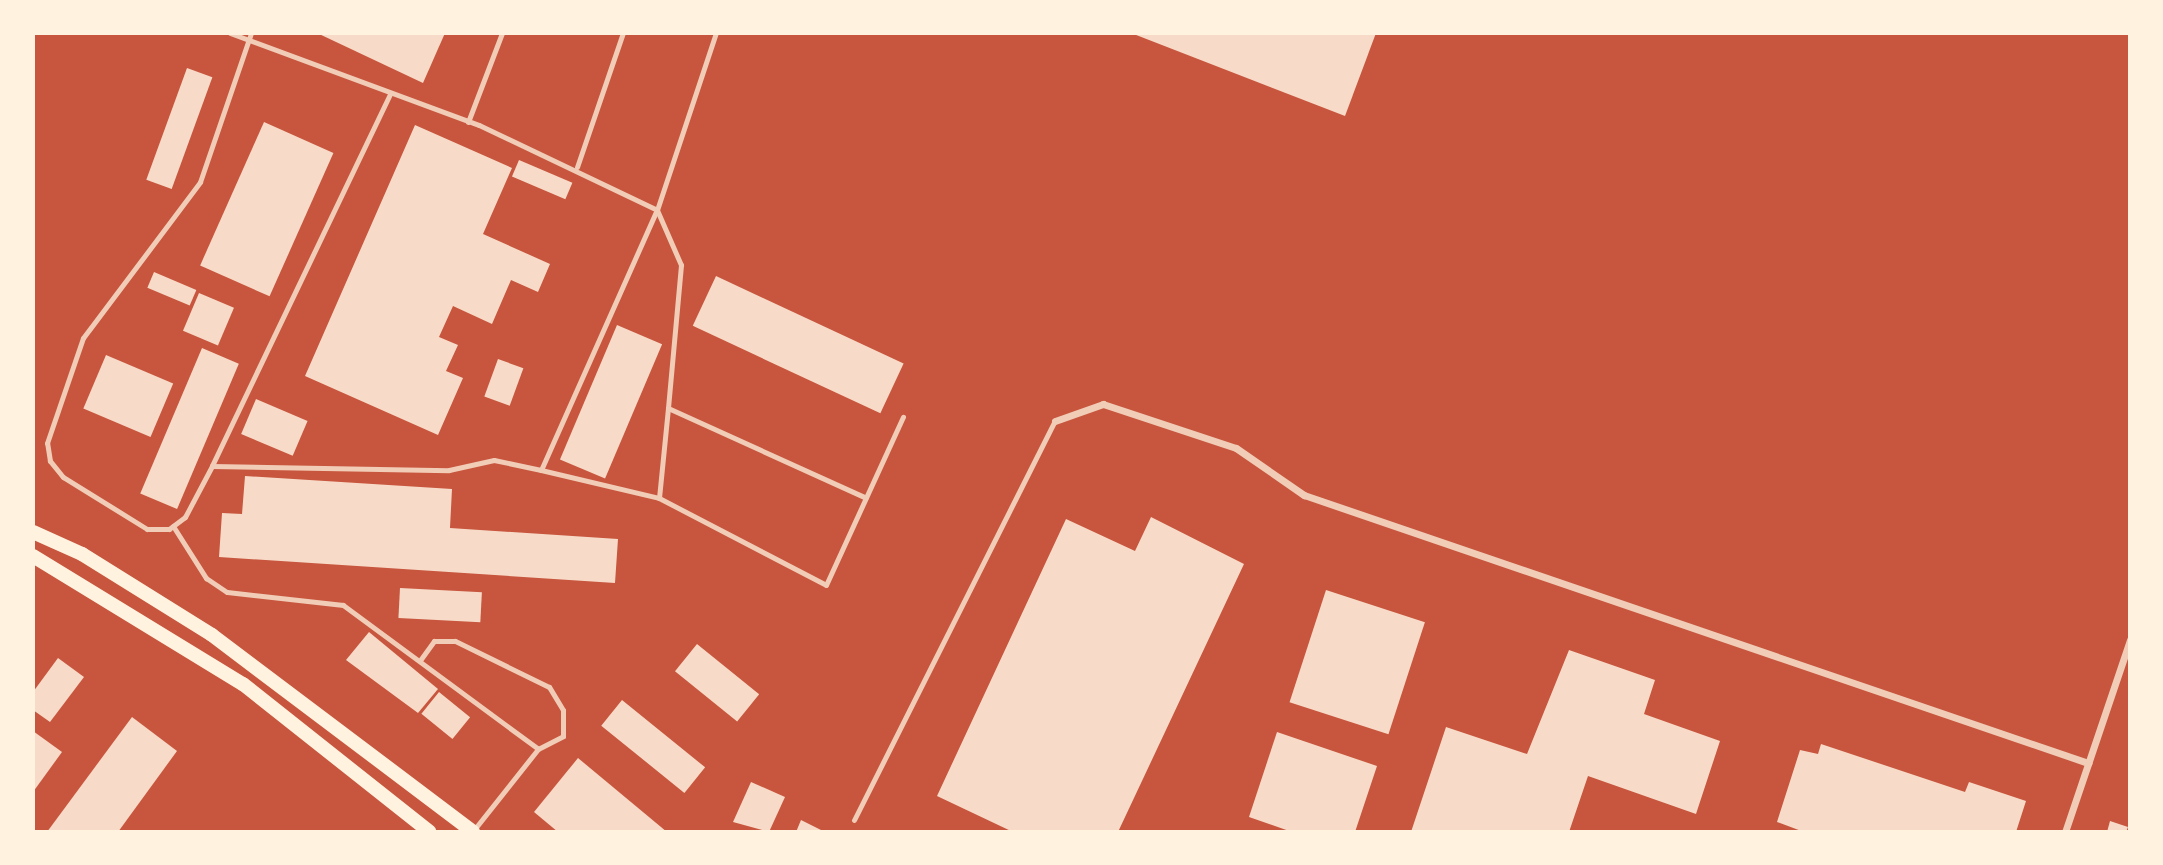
<!DOCTYPE html>
<style>
body{margin:0}
#map{position:relative;width:2163px;height:865px;overflow:hidden;background:#c8553d;font-family:"Sofia Sans Condensed",sans-serif}
div>[style]{position:absolute}
.building>*{inset:0;background:#f7dbc8;transform-origin:0 0}
.service>*{height:5px;margin:-2.5px;padding:0 2.5px;transform-origin:2.5px;border-radius:2.5px;background:#f1ccb7}
.minor>*{height:7px;margin:-3.5px;padding:0 3.5px;transform-origin:3.5px;border-radius:3.5px;background:#f1ccb7}
.secondary>*{height:14px;margin:-7px;padding:0 7px;transform-origin:7px;border-radius:7px;background:#fff3e0}
span{translate:-50% -50%;white-space:nowrap;text-align:center;line-height:1.15;-webkit-text-stroke:5px #fff3e0;paint-order:stroke}
.frame{position:absolute;inset:0;border:35px solid #fff3e0;pointer-events:none}
</style>
<div id="map">
<div class="building">
<i style="clip-path:polygon(317px 33px,445px 33px,423px 83px)"></i>
<i style="clip-path:polygon(1131px 33px,1376px 33px,1345px 116px)"></i>
<i style="left:187px;top:68px;width:27px;height:119px;rotate:20deg"></i>
<i style="left:264px;top:122px;width:76px;height:157px;rotate:24deg"></i>
<i style="clip-path:polygon(415px 125px,512px 168px,483px 234px,550px 264px,538px 292px,511px 280px,492px 324px,453px 306px,439px 337px,458px 345px,446px 371px,463px 378px,438px 435px,305px 376px)"></i>
<i style="left:519px;top:160px;width:58px;height:18px;rotate:23deg"></i>
<i style="left:154px;top:272px;width:46px;height:17px;rotate:23deg"></i>
<i style="left:716px;top:276px;width:207px;height:55px;rotate:25deg"></i>
<i style="left:199px;top:293px;width:38px;height:41px;rotate:23deg"></i>
<i style="left:617px;top:325px;width:49px;height:146px;rotate:23deg"></i>
<i style="left:202px;top:348px;width:40px;height:158px;rotate:23deg"></i>
<i style="left:106px;top:355px;width:73px;height:58px;rotate:23deg"></i>
<i style="left:498px;top:359px;width:27px;height:40px;rotate:20deg"></i>
<i style="left:256px;top:399px;width:56px;height:38px;rotate:23deg"></i>
<i style="clip-path:polygon(245px 476px,452px 489px,450px 528px,618px 539px,615px 583px,219px 557px,222px 513px,242px 514px)"></i>
<i style="clip-path:polygon(1151px 517px,1244px 564px,1118px 832px,1013px 832px,937px 796px,1066px 519px,1135px 551px)"></i>
<i style="left:400px;top:588px;width:82px;height:30px;rotate:3deg"></i>
<i style="left:1326px;top:590px;width:104px;height:118px;rotate:18deg"></i>
<i style="clip-path:polygon(369px 632px,438px 689px,418px 713px,346px 660px)"></i>
<i style="left:697px;top:644px;width:80px;height:35px;rotate:39deg"></i>
<i style="clip-path:polygon(1569px 650px,1655px 680px,1644px 714px,1720px 741px,1696px 814px,1588px 776px,1569px 832px,1411px 832px,1446px 727px,1527px 754px)"></i>
<i style="clip-path:polygon(58px 658px,84px 677px,50px 722px,33px 710px,33px 692px)"></i>
<i style="left:439px;top:692px;width:40px;height:28px;rotate:39deg"></i>
<i style="left:622px;top:700px;width:107px;height:33px;rotate:39deg"></i>
<i style="clip-path:polygon(132px 717px,177px 751px,118px 832px,47px 832px)"></i>
<i style="clip-path:polygon(33px 731px,62px 752px,33px 792px)"></i>
<i style="clip-path:polygon(1277px 732px,1377px 766px,1355px 832px,1292px 832px,1249px 817px)"></i>
<i style="clip-path:polygon(1821px 744px,1965px 792px,1969px 782px,2026px 801px,2016px 832px,1804px 832px,1777px 822px,1800px 750px,1818px 754px)"></i>
<i style="clip-path:polygon(578px 758px,667px 832px,558px 832px,534px 812px)"></i>
<i style="clip-path:polygon(751px 782px,785px 797px,769px 832px,733px 822px)"></i>
<i style="clip-path:polygon(801px 820px,825px 832px,796px 832px)"></i>
<i style="clip-path:polygon(2110px 821px,2128px 827px,2126px 832px,2107px 832px)"></i>
</div>
<div class="service">
<i style="left:230px;top:33px;width:265px;rotate:20.3deg"></i>
<i style="left:479px;top:125px;width:197px;rotate:25.5deg"></i>
<i style="left:657px;top:210px;width:60px;rotate:66.4deg"></i>
<i style="left:681px;top:265px;width:144px;rotate:95.2deg"></i>
<i style="left:668px;top:408px;width:217px;rotate:24.4deg"></i>
<i style="left:390px;top:94px;width:412px;rotate:115.6deg"></i>
<i style="left:212px;top:466px;width:237px;rotate:1deg"></i>
<i style="left:449px;top:470px;width:46px;rotate:-12.5deg"></i>
<i style="left:494px;top:460px;width:48px;rotate:12deg"></i>
<i style="left:541px;top:470px;width:285px;rotate:-66deg"></i>
<i style="left:657px;top:210px;width:187px;rotate:-71.6deg"></i>
<i style="left:468px;top:122px;width:95px;rotate:-69.1deg"></i>
<i style="left:577px;top:167px;width:142px;rotate:-71.1deg"></i>
<i style="left:212px;top:466px;width:58px;rotate:117.9deg"></i>
<i style="left:185px;top:517px;width:20px;rotate:143deg"></i>
<i style="left:169px;top:529px;width:22px;rotate:180deg"></i>
<i style="left:147px;top:529px;width:99px;rotate:-148.2deg"></i>
<i style="left:63px;top:477px;width:21px;rotate:-129deg"></i>
<i style="left:50px;top:461px;width:18px;rotate:-99deg"></i>
<i style="left:47px;top:443px;width:111px;rotate:-71.1deg"></i>
<i style="left:83px;top:338px;width:195px;rotate:-53.1deg"></i>
<i style="left:200px;top:182px;width:157px;rotate:-71.1deg"></i>
<i style="left:541px;top:470px;width:121px;rotate:13.3deg"></i>
<i style="left:659px;top:498px;width:188px;rotate:27.5deg"></i>
<i style="left:826px;top:585px;width:185px;rotate:-65.4deg"></i>
<i style="left:659px;top:498px;width:90px;rotate:-84.3deg"></i>
<i style="left:173px;top:526px;width:62px;rotate:57.6deg"></i>
<i style="left:206px;top:578px;width:25px;rotate:34deg"></i>
<i style="left:227px;top:592px;width:117px;rotate:6.4deg"></i>
<i style="left:343px;top:605px;width:242px;rotate:36.4deg"></i>
<i style="left:538px;top:749px;width:28px;rotate:-27deg"></i>
<i style="left:563px;top:736px;width:26px;rotate:-90deg"></i>
<i style="left:563px;top:710px;width:27px;rotate:-121deg"></i>
<i style="left:549px;top:687px;width:105px;rotate:-153.9deg"></i>
<i style="left:455px;top:641px;width:21px;rotate:180deg"></i>
<i style="left:434px;top:641px;width:24px;rotate:126deg"></i>
<i style="left:854px;top:820px;width:447px;rotate:-63.3deg"></i>
<i style="left:473px;top:831px;width:105px;rotate:-51.6deg"></i>
</div>
<div class="minor">
<i style="left:1055px;top:421px;width:51px;rotate:-19.5deg"></i>
<i style="left:1103px;top:404px;width:140px;rotate:18.3deg"></i>
<i style="left:1236px;top:448px;width:83px;rotate:34.7deg"></i>
<i style="left:1304px;top:495px;width:829px;rotate:18.87deg"></i>
<i style="left:2065px;top:832px;width:203px;rotate:-71.3deg"></i>
</div>
<div class="secondary">
<i style="left:33px;top:532px;width:54px;rotate:24.2deg"></i>
<i style="left:82px;top:554px;width:153px;rotate:31.9deg"></i>
<i style="left:212px;top:635px;width:327px;rotate:37deg"></i>
<i style="left:33px;top:556px;width:246px;rotate:31.4deg"></i>
<i style="left:243px;top:684px;width:238px;rotate:38.4deg"></i>
</div>
<div class="frame"></div>
</div>
